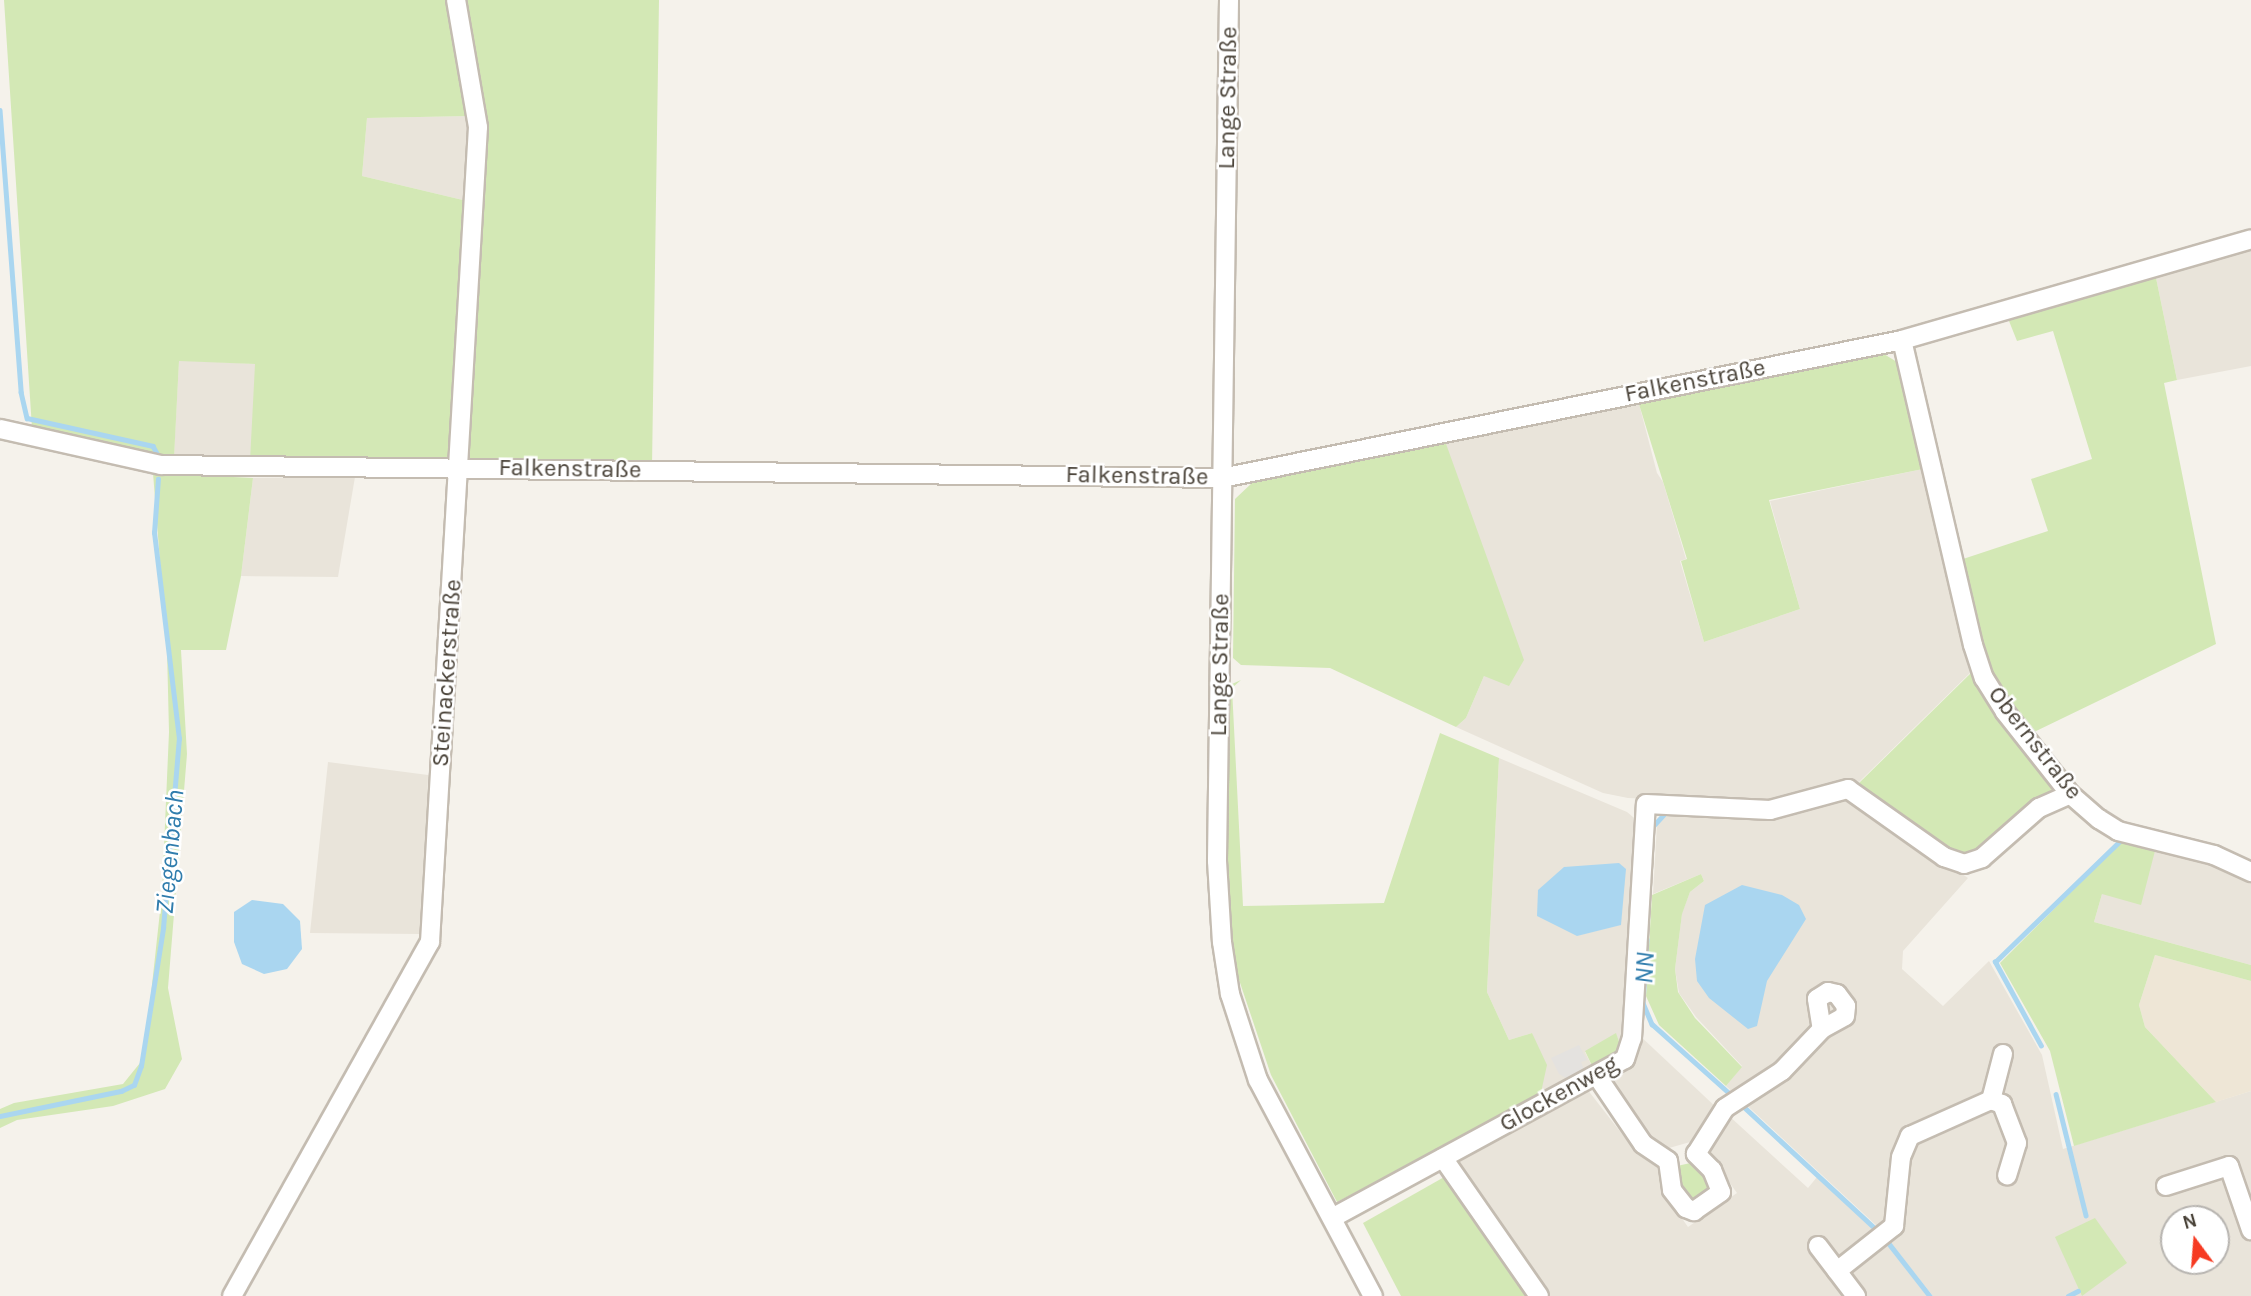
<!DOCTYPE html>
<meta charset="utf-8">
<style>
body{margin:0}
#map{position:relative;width:2251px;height:1296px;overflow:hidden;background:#f5f2eb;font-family:Karla,sans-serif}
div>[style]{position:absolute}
.residential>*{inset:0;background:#e9e4da;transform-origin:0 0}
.education>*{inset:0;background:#eee6d6}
.green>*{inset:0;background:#d3e8b5}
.parking>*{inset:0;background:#e4e2df}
.water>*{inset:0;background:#aad6f0}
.stream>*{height:4.5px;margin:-2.25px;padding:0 2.25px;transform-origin:2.25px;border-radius:2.25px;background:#aad6f0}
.roads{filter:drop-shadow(2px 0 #c4bcb1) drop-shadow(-2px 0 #c4bcb1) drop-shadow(0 2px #c4bcb1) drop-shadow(0 -2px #c4bcb1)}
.minor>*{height:18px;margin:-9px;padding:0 9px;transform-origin:9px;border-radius:9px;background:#fff}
span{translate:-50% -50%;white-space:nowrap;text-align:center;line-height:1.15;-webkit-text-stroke:5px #fff;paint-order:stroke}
.street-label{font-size:24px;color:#4a4339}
.water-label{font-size:26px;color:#307dad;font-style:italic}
.north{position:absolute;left:2160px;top:1205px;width:70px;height:70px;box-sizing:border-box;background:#fff;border:2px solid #b7b4b0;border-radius:50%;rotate:344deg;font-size:19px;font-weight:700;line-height:28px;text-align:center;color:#4a4339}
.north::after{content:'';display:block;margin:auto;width:24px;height:32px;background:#f63a22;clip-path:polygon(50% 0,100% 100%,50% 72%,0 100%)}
</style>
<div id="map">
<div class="residential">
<i style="clip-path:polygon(471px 116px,467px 201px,362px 176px,367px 118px)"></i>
<i style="clip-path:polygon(2251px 246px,2251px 366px,2177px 380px,2155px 273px)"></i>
<i style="left:179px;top:360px;width:77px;height:98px;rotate:3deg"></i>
<i style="clip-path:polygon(1638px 400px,1657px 473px,1663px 482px,1686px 559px,1680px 561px,1704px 642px,1800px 609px,1770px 501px,1923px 469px,1973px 670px,1857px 784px,1754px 803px,1628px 798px,1603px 793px,1456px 727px,1466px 718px,1484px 676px,1445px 441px)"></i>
<i style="clip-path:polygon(355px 477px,338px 577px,241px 576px,253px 478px)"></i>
<i style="clip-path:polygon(1499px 758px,1627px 812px,1639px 822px,1627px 1042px,1620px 1044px,1616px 1034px,1585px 1052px,1595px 1072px,1540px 1097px,1532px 1033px,1509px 1040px,1487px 992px)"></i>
<i style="clip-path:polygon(328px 762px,428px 775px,425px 914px,420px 934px,310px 933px)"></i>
<i style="clip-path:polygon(evenodd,1839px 797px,1854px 800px,1968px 878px,1903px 951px,1902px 969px,1943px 1006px,1989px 961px,2042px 1055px,2063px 1149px,2251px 1091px,2251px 1296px,1933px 1296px,1877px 1226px,1726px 1086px,1742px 1066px,1696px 1017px,1679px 993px,1675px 969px,1682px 913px,1690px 892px,1704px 881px,1701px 874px,1653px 894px,1657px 824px,1669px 814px,1720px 813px,1839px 797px,2174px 1219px,2216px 1219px,2216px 1261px,2174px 1261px,2174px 1219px)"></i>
<i style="clip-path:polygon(2156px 847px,2210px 861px,2251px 879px,2251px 965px,2094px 922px,2102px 894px)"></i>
<i style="clip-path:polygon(1638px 1034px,1718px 1109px,1690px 1142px,1669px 1148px,1649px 1141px,1612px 1083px,1612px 1075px)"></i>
<i style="clip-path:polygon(1587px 1089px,1636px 1152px,1660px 1169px,1667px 1197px,1688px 1227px,1737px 1193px,1709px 1154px,1728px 1115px,1808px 1188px,1817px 1177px,1877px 1232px,1927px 1296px,1543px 1296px,1453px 1167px,1455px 1159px)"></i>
</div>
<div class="education">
<i style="clip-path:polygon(2155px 955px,2251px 981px,2251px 1091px,2216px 1102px,2145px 1027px,2139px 1005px)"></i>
</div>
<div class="green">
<i style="clip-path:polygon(4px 0,449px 0,471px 116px,367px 118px,362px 176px,467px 201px,455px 464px,250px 461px,255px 364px,179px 361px,174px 458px,32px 428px)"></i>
<i style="clip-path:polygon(461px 0,659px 0,652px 467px,471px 464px,463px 455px,482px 118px)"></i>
<i style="clip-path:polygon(2155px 273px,2177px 380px,2164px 383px,2216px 644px,2032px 733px,2011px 708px,1990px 672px,1960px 560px,2048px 531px,2031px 479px,2092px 459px,2053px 331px,2017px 341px,2007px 316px)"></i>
<i style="clip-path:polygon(1879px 351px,1897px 362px,1923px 469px,1769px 500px,1800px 609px,1704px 642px,1681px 561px,1687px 559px,1638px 401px)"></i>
<i style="clip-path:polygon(1445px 441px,1524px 660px,1509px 686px,1484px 676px,1466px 718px,1456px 727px,1330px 668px,1241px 665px,1233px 658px,1235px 499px,1253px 482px)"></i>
<i style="clip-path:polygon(153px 473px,253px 478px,241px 576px,226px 650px,181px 650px,187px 754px,168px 988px,182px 1059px,165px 1089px,113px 1106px,17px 1120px,0 1128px,0 1109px,14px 1103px,123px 1084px,144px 1058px,162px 893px,169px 732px,167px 650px)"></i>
<i style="clip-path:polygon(1974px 670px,2052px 779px,2051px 791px,1976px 855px,1964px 858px,1947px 853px,1857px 785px)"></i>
<i style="clip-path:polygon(1241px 680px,1232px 688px,1243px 906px,1384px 903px,1440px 733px,1499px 758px,1487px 992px,1509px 1040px,1532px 1033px,1547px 1065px,1540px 1097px,1337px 1202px,1271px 1075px,1228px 947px,1225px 687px)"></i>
<i style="clip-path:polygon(2125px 838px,2156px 847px,2141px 905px,2102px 894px,2094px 922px,2251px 965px,2251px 981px,2155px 955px,2139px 1005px,2145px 1027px,2216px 1102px,2074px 1146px,2050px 1051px,2000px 963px)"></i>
<i style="clip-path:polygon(1701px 874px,1704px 881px,1690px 892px,1682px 914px,1675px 969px,1678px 992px,1695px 1018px,1742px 1067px,1726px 1086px,1659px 1025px,1646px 996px,1652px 895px)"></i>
<i style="clip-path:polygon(1616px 1033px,1620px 1044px,1627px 1042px,1623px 1051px,1595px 1072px,1585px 1051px)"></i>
<i style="clip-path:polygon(1695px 1162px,1702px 1165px,1713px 1193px,1688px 1204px,1677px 1188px,1677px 1166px)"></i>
<i style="clip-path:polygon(1446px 1176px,1531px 1296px,1401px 1296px,1363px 1223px)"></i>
<i style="clip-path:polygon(2095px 1218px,2127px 1263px,2082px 1296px,2055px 1237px)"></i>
</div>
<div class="parking">
<i style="clip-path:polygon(1579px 1045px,1587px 1060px,1581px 1062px,1584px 1069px,1566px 1078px,1559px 1074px,1551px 1058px)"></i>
</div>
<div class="water">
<i style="clip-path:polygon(1619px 863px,1626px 869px,1621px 925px,1577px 936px,1537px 916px,1538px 890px,1564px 867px)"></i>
<i style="clip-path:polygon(1742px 885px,1782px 895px,1799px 905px,1806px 919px,1767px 981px,1757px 1026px,1748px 1029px,1709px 998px,1697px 981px,1695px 959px,1705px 905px)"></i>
<i style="clip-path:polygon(252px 900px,283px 904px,300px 921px,302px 949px,287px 969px,264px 974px,242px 964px,234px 942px,234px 912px)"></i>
</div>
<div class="stream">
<i style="left:0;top:110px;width:283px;rotate:85.7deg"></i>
<i style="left:21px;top:392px;width:27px;rotate:77deg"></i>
<i style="left:27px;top:418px;width:129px;rotate:12.5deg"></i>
<i style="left:153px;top:446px;width:13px;rotate:61deg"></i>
<i style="left:1653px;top:826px;width:16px;rotate:-47deg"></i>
<i style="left:1647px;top:939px;width:64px;rotate:93.6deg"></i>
<i style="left:1643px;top:1003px;width:23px;rotate:67deg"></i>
<i style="left:1652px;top:1024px;width:102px;rotate:41.8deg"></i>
<i style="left:2041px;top:1046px;width:96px;rotate:-118.7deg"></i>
<i style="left:1995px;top:962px;width:178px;rotate:-44.1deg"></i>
<i style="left:2056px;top:1094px;width:125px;rotate:76.1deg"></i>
<i style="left:1743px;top:1106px;width:184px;rotate:42.8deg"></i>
<i style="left:0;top:1116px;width:124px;rotate:-11.7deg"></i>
<i style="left:121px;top:1091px;width:14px;rotate:-25deg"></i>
<i style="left:134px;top:1085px;width:20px;rotate:-70deg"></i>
<i style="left:141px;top:1066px;width:140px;rotate:-80.9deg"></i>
<i style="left:163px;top:928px;width:190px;rotate:-85.2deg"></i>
<i style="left:179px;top:739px;width:208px;rotate:-96.9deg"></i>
<i style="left:154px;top:533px;width:54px;rotate:-85.8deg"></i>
<i style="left:1887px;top:1241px;width:70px;rotate:52deg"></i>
<i style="left:2068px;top:1296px;width:11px;rotate:-27deg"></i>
</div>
<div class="roads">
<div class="minor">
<i style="left:1229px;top:0;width:861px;rotate:90.8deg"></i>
<i style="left:1217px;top:861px;width:81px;rotate:86.5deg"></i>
<i style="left:1222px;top:942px;width:53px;rotate:81.3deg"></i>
<i style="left:1230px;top:994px;width:90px;rotate:72deg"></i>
<i style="left:1258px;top:1080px;width:245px;rotate:62deg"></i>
<i style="left:1902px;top:340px;width:313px;rotate:76.9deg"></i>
<i style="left:1973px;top:645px;width:35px;rotate:72deg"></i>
<i style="left:1984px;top:678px;width:40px;rotate:58deg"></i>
<i style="left:2005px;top:712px;width:105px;rotate:51.6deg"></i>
<i style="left:2070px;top:794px;width:38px;rotate:41deg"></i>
<i style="left:2099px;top:819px;width:22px;rotate:32deg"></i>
<i style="left:2118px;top:831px;width:99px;rotate:14deg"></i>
<i style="left:2214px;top:855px;width:41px;rotate:24.7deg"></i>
<i style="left:0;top:429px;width:165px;rotate:12.6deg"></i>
<i style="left:161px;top:465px;width:1061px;rotate:0.7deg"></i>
<i style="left:1222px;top:478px;width:694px;rotate:-11.47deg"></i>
<i style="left:1902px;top:340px;width:363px;rotate:-16.1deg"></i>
<i style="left:2003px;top:1054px;width:48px;rotate:104.6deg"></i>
<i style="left:1991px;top:1100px;width:12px;rotate:20deg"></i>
<i style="left:2002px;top:1104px;width:42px;rotate:69deg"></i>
<i style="left:2017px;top:1143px;width:34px;rotate:107deg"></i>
<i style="left:1597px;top:1076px;width:82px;rotate:55.9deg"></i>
<i style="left:1643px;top:1144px;width:30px;rotate:34deg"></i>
<i style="left:1668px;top:1161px;width:29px;rotate:82deg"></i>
<i style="left:1672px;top:1190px;width:23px;rotate:52deg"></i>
<i style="left:1686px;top:1208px;width:9px;rotate:21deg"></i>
<i style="left:1694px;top:1211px;width:33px;rotate:-35deg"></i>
<i style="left:1721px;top:1192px;width:24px;rotate:-112deg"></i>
<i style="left:1712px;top:1170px;width:23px;rotate:-135deg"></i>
<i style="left:1696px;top:1154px;width:54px;rotate:-57.8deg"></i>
<i style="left:1725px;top:1108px;width:68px;rotate:-33deg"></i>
<i style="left:1782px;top:1071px;width:58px;rotate:-46.4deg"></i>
<i style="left:1822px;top:1029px;width:26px;rotate:-29deg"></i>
<i style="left:1845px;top:1016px;width:10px;rotate:-84deg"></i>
<i style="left:1846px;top:1006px;width:15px;rotate:-127deg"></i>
<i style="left:1837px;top:994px;width:9px;rotate:-167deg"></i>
<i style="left:1828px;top:992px;width:13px;rotate:148deg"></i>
<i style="left:1817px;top:999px;width:30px;rotate:81deg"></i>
<i style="left:1443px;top:1158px;width:168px;rotate:55.2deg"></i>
<i style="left:2166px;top:1186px;width:66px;rotate:-17.6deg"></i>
<i style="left:2229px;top:1166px;width:68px;rotate:71deg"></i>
<i style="left:1332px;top:1218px;width:333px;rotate:-28.5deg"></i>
<i style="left:1625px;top:1059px;width:22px;rotate:-72deg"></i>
<i style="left:1632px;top:1038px;width:234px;rotate:-86.6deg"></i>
<i style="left:1646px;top:804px;width:124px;rotate:2.8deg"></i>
<i style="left:1770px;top:810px;width:81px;rotate:-15.1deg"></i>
<i style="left:1848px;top:789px;width:118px;rotate:35.3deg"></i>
<i style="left:1944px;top:857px;width:21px;rotate:19deg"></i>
<i style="left:1964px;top:864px;width:19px;rotate:-18deg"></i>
<i style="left:1982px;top:858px;width:76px;rotate:-41.3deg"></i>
<i style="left:2039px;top:808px;width:34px;rotate:-24deg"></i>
<i style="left:1818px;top:1246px;width:63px;rotate:52.8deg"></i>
<i style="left:1837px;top:1271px;width:73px;rotate:-38.3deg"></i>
<i style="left:1894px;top:1226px;width:69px;rotate:-84.2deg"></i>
<i style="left:1901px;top:1157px;width:23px;rotate:-67deg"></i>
<i style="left:1910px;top:1136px;width:89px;rotate:-24deg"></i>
<i style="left:232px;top:1296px;width:406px;rotate:-60.8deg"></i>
<i style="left:430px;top:942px;width:816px;rotate:-86.63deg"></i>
<i style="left:478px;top:127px;width:129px;rotate:-99.8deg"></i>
</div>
</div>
<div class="street-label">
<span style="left:1228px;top:98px;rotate:-89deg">Lange Straße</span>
<span style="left:1695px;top:381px;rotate:-11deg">Falkenstraße</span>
<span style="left:570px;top:469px;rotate:1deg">Falkenstraße</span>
<span style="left:1137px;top:476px;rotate:1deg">Falkenstraße</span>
<span style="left:1220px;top:665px;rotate:-89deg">Lange Straße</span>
<span style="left:447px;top:673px;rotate:-86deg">Steinackerstraße</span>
<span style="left:2035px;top:743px;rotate:52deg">Obernstraße</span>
<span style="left:1559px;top:1094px;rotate:-29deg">Glockenweg</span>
</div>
<div class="water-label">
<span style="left:170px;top:852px;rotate:-85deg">Ziegenbach</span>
<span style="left:1645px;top:968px;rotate:-87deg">NN</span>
</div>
<div class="north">N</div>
</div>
